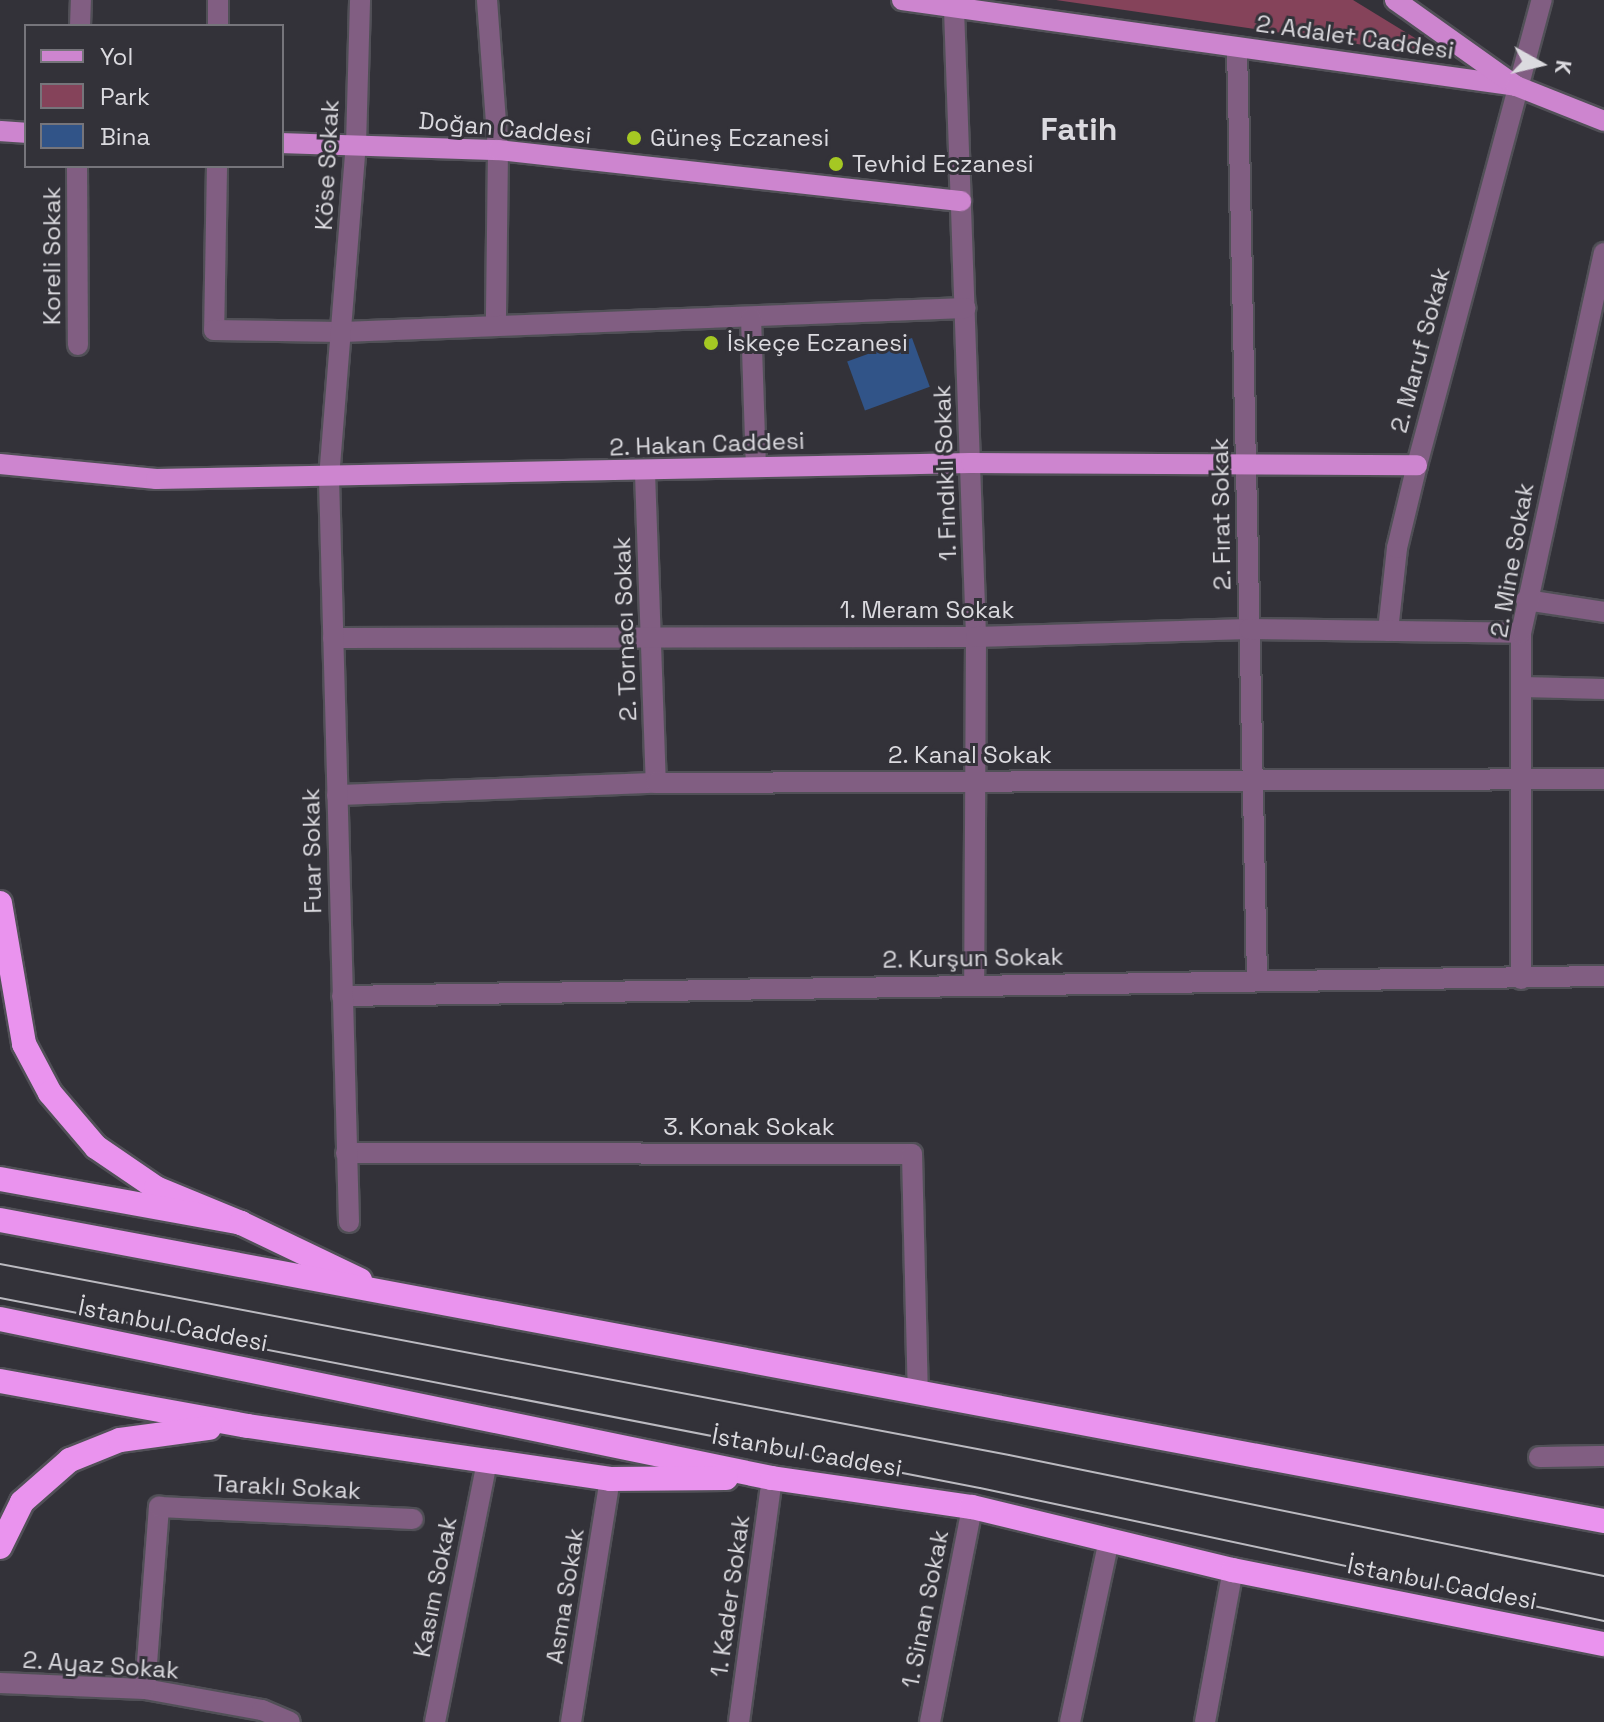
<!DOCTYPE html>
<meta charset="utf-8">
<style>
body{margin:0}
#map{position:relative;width:1604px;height:1722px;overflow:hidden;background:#333239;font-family:"Space Grotesk",sans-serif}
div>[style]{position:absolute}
.green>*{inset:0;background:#85435a}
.building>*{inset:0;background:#315488;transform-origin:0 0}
.roads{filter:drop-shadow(2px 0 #515057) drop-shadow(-2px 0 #515057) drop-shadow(0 2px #515057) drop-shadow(0 -2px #515057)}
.minor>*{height:20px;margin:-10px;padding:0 10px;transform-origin:10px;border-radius:10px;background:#815e82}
.major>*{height:20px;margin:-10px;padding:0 10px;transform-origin:10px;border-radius:10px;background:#cd85cf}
.highway>*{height:24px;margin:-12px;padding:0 12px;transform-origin:12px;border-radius:12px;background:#ea93ee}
.tram>*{height:2px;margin:-1px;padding:0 1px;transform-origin:1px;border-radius:1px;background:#bbbac0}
.dots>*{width:22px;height:22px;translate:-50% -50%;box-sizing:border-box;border:4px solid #333239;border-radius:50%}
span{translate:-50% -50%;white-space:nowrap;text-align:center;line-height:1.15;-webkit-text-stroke:6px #333239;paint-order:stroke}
.street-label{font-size:24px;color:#dbdadf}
.poi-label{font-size:24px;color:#dbdadf}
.left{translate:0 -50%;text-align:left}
.district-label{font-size:32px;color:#dbdadf;font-weight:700}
.legend{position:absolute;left:24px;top:24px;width:260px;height:144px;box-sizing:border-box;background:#333239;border:2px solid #76757b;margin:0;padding:10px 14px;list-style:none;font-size:24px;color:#dbdadf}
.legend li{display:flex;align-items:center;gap:16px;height:40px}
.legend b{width:40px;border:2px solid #76757b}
.north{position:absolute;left:1500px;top:24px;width:80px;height:80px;-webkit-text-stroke:6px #333239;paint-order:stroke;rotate:98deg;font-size:22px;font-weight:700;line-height:32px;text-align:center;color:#dbdadf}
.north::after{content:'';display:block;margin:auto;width:28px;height:36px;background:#dbdadf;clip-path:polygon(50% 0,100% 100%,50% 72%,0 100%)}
</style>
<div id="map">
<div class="green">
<i style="clip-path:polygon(1056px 0,1353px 0,1446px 57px)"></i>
</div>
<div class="building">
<i style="left:912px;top:338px;width:52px;height:69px;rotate:70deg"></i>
</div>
<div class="roads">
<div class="minor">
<i style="left:487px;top:0;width:150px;rotate:85.8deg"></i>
<i style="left:498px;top:150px;width:175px;rotate:90.7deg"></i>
<i style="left:954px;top:9px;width:628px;rotate:87.99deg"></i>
<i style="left:976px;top:637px;width:347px;rotate:90.3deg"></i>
<i style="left:80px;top:26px;width:26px;rotate:-88deg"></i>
<i style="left:218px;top:26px;width:26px;rotate:-90deg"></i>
<i style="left:1237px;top:47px;width:934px;rotate:88.77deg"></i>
<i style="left:77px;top:166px;width:179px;rotate:89.7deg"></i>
<i style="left:217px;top:166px;width:164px;rotate:91deg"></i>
<i style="left:214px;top:330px;width:128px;rotate:0.9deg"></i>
<i style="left:342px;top:332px;width:624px;rotate:-2.2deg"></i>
<i style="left:751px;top:318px;width:149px;rotate:88.1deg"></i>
<i style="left:645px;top:473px;width:310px;rotate:88deg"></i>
<i style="left:1526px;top:600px;width:79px;rotate:8.7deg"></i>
<i style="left:1388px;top:631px;width:83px;rotate:-83.8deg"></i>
<i style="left:1397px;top:548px;width:85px;rotate:-76.5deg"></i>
<i style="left:1417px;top:465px;width:482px;rotate:-75deg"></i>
<i style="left:333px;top:638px;width:643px;rotate:-0.09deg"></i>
<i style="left:976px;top:637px;width:273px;rotate:-1.7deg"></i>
<i style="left:1249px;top:629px;width:272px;rotate:0.8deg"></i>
<i style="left:1522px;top:687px;width:82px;rotate:1.4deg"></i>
<i style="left:337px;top:795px;width:319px;rotate:-2.2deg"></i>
<i style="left:656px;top:783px;width:948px;rotate:-0.24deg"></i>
<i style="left:1521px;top:979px;width:346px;rotate:-90deg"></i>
<i style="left:1521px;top:633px;width:389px;rotate:-77.7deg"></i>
<i style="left:342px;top:996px;width:1262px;rotate:-0.91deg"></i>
<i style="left:346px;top:1153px;width:566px;rotate:0.1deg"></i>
<i style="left:912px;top:1154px;width:240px;rotate:88.6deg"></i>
<i style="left:349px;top:1222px;width:744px;rotate:-91.54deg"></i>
<i style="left:329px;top:478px;width:334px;rotate:-85.4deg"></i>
<i style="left:356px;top:145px;width:145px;rotate:-88.4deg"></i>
<i style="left:1539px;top:1457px;width:65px;rotate:-0.9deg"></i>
<i style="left:0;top:1683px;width:145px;rotate:2.4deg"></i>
<i style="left:145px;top:1689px;width:119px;rotate:10.2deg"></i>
<i style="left:262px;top:1710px;width:30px;rotate:23deg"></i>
<i style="left:145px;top:1689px;width:183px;rotate:-85.6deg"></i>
<i style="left:159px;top:1507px;width:254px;rotate:2.7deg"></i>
<i style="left:435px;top:1722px;width:266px;rotate:-78.7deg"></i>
<i style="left:571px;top:1722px;width:246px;rotate:-80.9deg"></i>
<i style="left:739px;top:1722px;width:246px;rotate:-82.3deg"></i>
<i style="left:930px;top:1722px;width:219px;rotate:-78.9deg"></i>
<i style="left:1070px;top:1722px;width:186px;rotate:-77.9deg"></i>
<i style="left:1205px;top:1722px;width:155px;rotate:-79.6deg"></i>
</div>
<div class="major">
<i style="left:902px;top:0;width:620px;rotate:7.97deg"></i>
<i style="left:1395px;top:0;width:148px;rotate:35.4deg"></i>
<i style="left:1516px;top:86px;width:95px;rotate:21.7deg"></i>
<i style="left:0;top:131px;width:26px;rotate:4deg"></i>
<i style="left:282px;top:143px;width:216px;rotate:1.9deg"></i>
<i style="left:498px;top:150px;width:466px;rotate:6.3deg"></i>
<i style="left:0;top:464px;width:157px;rotate:5.5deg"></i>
<i style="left:156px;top:479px;width:815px;rotate:-1.12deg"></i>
<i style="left:971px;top:463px;width:446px;rotate:0.3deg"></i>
</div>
<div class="highway">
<i style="left:0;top:903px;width:143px;rotate:80.3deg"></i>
<i style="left:24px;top:1044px;width:55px;rotate:62deg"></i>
<i style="left:50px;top:1093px;width:71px;rotate:49.6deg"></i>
<i style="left:96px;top:1147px;width:73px;rotate:34.3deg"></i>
<i style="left:156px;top:1188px;width:92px;rotate:22.4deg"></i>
<i style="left:0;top:1179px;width:245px;rotate:10.3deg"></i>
<i style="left:241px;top:1223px;width:132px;rotate:25.6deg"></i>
<i style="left:0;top:1220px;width:1632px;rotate:10.63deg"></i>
<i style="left:0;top:1319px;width:788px;rotate:11.64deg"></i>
<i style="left:772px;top:1478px;width:202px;rotate:8.3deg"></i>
<i style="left:972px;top:1507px;width:268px;rotate:13.6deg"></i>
<i style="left:1233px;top:1570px;width:378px;rotate:11.3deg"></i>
<i style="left:0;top:1381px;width:252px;rotate:10.3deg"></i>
<i style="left:248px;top:1426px;width:366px;rotate:8.3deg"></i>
<i style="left:610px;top:1479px;width:116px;rotate:-0.5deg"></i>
<i style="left:0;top:1547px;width:50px;rotate:-63.9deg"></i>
<i style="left:22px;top:1502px;width:64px;rotate:-41.2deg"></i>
<i style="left:70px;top:1460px;width:54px;rotate:-21.8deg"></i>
<i style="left:120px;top:1440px;width:90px;rotate:-7.7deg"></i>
</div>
</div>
<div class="tram">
<i style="left:0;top:1264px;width:1027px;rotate:10.72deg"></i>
<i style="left:1009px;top:1455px;width:607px;rotate:11.49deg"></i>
<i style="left:0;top:1298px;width:998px;rotate:10.97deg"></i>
<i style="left:980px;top:1488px;width:638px;rotate:12.03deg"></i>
</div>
<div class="dots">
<i style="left:634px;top:138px;background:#a5c823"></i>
<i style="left:836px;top:164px;background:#a5c823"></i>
<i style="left:711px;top:343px;background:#a5c823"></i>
</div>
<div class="street-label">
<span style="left:1355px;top:37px;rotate:8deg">2. Adalet Caddesi</span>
<span style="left:505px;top:128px;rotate:5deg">Doğan Caddesi</span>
<span style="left:327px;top:165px;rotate:-87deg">Köse Sokak</span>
<span style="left:52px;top:256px;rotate:-90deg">Koreli Sokak</span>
<span style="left:1420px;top:350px;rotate:-75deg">2. Maruf Sokak</span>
<span style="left:707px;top:444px;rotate:-2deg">2. Hakan Caddesi</span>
<span style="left:945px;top:473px;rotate:-92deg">1. Fındıklı Sokak</span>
<span style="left:1221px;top:514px;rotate:-91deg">2. Fırat Sokak</span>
<span style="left:1512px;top:560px;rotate:-80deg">2. Mine Sokak</span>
<span style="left:927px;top:610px">1. Meram Sokak</span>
<span style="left:625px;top:629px;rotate:-92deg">2. Tornacı Sokak</span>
<span style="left:970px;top:755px">2. Kanal Sokak</span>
<span style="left:312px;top:851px;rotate:-91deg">Fuar Sokak</span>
<span style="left:973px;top:958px;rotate:-1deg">2. Kurşun Sokak</span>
<span style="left:749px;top:1127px">3. Konak Sokak</span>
<span style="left:173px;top:1325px;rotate:11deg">İstanbul Caddesi</span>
<span style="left:807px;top:1452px;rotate:10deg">İstanbul Caddesi</span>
<span style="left:287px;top:1487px;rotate:3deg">Taraklı Sokak</span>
<span style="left:1442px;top:1583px;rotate:11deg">İstanbul Caddesi</span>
<span style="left:435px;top:1587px;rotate:-79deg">Kasım Sokak</span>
<span style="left:565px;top:1596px;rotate:-81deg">Asma Sokak</span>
<span style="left:730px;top:1596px;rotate:-82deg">1. Kader Sokak</span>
<span style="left:925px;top:1609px;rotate:-79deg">1. Sinan Sokak</span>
<span style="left:101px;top:1665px;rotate:4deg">2. Ayaz Sokak</span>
</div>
<div class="poi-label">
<span class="left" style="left:650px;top:138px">Güneş Eczanesi</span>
<span class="left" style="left:852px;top:164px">Tevhid Eczanesi</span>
<span class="left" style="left:727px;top:343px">İskeçe Eczanesi</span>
</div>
<div class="district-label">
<span style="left:1079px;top:129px">Fatih</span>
</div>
<ul class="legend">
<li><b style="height:10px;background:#cd85cf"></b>Yol</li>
<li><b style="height:22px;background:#85435a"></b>Park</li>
<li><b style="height:22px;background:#315488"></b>Bina</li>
</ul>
<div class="north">K</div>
</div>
